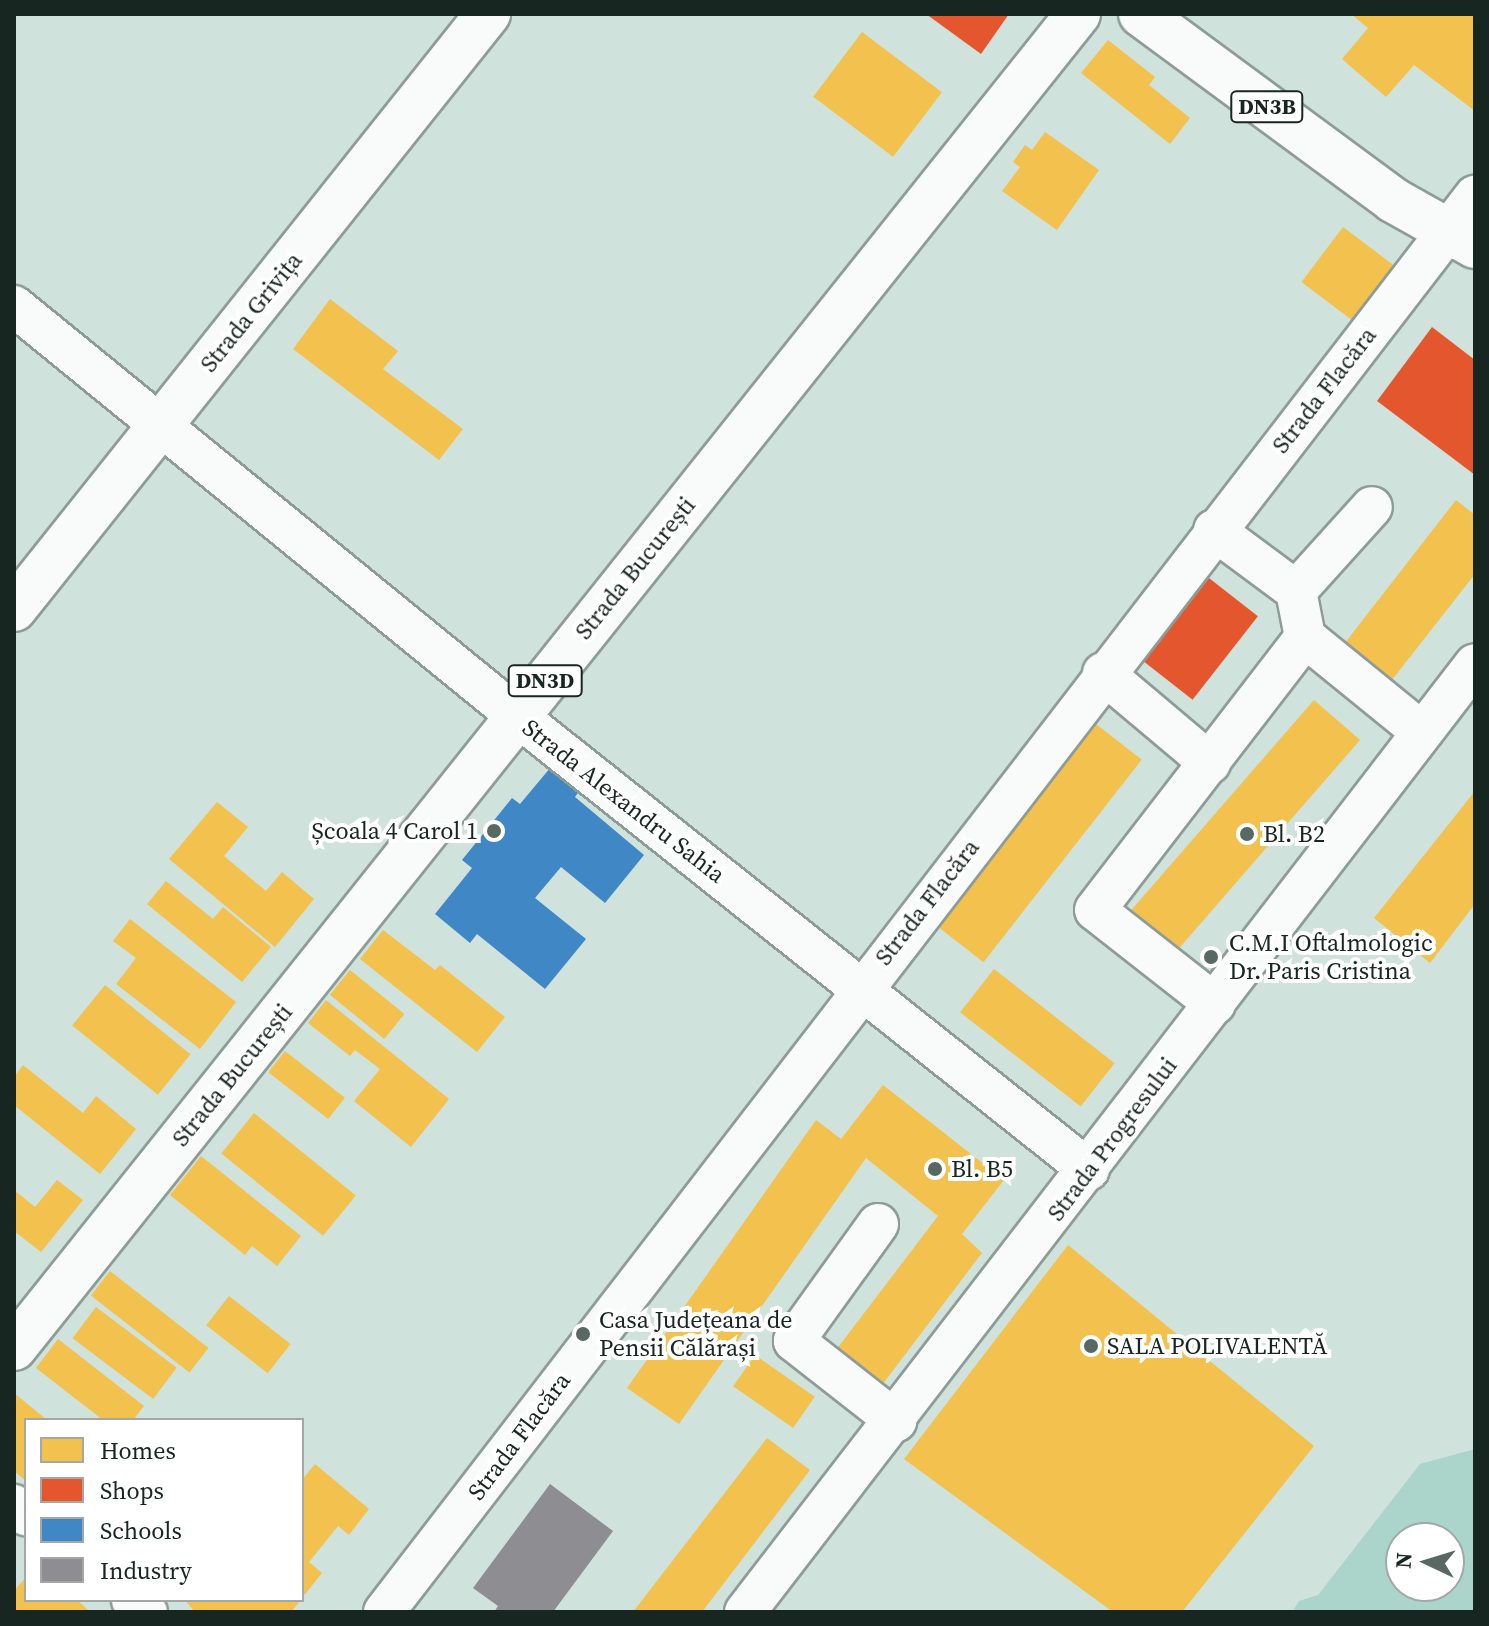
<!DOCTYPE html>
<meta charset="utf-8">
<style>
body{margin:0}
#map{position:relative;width:1489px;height:1626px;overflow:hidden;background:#cfe2dc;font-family:"Source Serif 4",serif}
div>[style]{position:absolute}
.green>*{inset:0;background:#abd5ca}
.homes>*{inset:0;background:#f2c14e;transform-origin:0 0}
.shops>*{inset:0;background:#e4572e;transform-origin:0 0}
.schools>*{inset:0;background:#3f88c5}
.industry>*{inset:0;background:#8d8d92}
.roads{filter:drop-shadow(2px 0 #8e9c98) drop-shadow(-2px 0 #8e9c98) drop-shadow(0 2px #8e9c98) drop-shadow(0 -2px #8e9c98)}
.minor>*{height:40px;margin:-20px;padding:0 20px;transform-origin:20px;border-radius:20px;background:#f8fbfa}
.major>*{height:44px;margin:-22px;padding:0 22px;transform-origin:22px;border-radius:22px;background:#f8fbfa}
.dots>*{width:22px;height:22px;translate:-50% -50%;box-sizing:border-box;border:4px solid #fff;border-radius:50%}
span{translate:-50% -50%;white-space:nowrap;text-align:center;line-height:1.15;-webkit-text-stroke:8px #fff;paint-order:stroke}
.shield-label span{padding:2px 6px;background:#fff;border:2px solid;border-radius:6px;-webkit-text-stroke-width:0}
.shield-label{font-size:22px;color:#182622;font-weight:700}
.street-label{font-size:24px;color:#182622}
.poi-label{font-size:24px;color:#182622}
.right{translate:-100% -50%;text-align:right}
.left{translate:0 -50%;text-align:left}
.frame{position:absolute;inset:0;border:16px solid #182622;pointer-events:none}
.legend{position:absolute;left:24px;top:1418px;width:280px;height:184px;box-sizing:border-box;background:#fff;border:2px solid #a3a8a7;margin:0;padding:10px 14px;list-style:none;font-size:24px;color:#182622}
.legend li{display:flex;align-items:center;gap:16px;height:40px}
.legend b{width:40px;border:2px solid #a3a8a7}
.north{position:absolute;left:1385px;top:1522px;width:80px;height:80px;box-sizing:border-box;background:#fff;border:2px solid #a3a8a7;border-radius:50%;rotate:274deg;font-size:22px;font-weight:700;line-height:32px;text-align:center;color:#182622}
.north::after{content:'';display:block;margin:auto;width:28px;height:36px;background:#586863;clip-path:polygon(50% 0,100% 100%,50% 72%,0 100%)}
</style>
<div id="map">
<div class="green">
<i style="clip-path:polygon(evenodd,1475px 1449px,1475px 1612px,1292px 1612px,1299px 1601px,1318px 1595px,1420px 1464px,1475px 1449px,1401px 1538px,1449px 1538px,1449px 1586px,1401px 1586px,1401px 1538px)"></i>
</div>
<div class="homes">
<i style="clip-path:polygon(1351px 14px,1475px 14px,1475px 111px,1414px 65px,1386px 97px,1342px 59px,1368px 28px)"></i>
<i style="left:862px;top:32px;width:100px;height:81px;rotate:37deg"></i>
<i style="clip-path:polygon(1108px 40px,1155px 77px,1149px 85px,1190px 118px,1170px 144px,1081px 73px)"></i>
<i style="clip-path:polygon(1045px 132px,1099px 170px,1057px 230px,1002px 191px,1020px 167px,1013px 162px,1025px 145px,1032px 150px)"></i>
<i style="left:1343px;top:227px;width:66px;height:69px;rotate:37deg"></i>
<i style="clip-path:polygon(330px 299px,398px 351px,383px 369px,463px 429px,439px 460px,293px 349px)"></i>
<i style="clip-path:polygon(1456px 500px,1475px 515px,1475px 574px,1388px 685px,1341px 648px)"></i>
<i style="left:1314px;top:700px;width:61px;height:289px;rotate:41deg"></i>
<i style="left:1096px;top:724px;width:58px;height:257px;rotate:38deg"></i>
<i style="clip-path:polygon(1475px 791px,1475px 904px,1430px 963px,1374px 918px)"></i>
<i style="clip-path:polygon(217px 802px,248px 827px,224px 856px,266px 891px,282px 872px,314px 899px,275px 947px,169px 859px)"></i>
<i style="clip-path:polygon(166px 881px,213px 919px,223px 907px,271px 947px,242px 982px,147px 904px)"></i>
<i style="clip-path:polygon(130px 919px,236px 1002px,200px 1049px,116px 984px,136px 958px,113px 941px)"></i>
<i style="clip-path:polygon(383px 930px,435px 970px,440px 965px,505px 1017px,477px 1052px,360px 959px)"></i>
<i style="left:994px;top:969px;width:153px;height:55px;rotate:38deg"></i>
<i style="left:350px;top:970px;width:70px;height:32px;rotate:39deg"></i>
<i style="left:105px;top:985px;width:110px;height:52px;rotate:39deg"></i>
<i style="clip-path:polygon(326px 1000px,449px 1099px,411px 1147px,354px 1101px,380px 1069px,355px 1050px,350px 1056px,308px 1023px)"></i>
<i style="left:285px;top:1051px;width:76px;height:27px;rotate:38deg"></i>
<i style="clip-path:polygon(23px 1065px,83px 1113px,96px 1096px,136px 1129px,100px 1174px,14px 1105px,14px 1077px)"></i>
<i style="clip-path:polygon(883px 1085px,1004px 1180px,962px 1234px,982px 1253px,882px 1385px,836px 1350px,938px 1216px,866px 1158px,679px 1424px,627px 1388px,816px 1120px,841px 1139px)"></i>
<i style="left:254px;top:1113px;width:131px;height:52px;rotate:39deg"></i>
<i style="clip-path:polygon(201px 1156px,301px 1236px,277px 1266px,252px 1246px,245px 1255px,170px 1195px)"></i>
<i style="clip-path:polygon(57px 1180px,83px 1200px,41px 1252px,14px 1231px,14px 1190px,35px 1207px)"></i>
<i style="clip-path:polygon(1068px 1245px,1314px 1446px,1182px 1612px,1113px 1612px,904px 1459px)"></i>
<i style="left:110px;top:1271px;width:125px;height:31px;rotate:38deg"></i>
<i style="left:229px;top:1296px;width:78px;height:37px;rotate:38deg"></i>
<i style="left:96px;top:1307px;width:101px;height:39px;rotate:37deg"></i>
<i style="clip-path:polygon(58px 1339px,144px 1406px,133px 1420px,103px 1420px,36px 1368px)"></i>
<i style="left:755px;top:1355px;width:73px;height:38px;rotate:35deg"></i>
<i style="clip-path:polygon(14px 1393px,47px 1420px,26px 1420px,26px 1481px,14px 1471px)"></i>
<i style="clip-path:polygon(767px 1438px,810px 1470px,702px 1612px,633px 1612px)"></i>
<i style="clip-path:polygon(315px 1464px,369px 1509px,349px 1535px,338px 1526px,309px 1562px,322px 1573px,302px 1598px,302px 1480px)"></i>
<i style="clip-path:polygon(26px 1577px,26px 1600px,77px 1600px,90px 1612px,14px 1612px,14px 1591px)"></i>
<i style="clip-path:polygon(185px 1600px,301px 1600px,291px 1612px,195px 1612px)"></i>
</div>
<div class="shops">
<i style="clip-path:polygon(926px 14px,1009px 14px,981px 54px)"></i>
<i style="clip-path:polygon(1432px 327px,1475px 360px,1475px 475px,1377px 401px)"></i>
<i style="left:1209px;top:578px;width:62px;height:106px;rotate:38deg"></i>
</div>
<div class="schools">
<i style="clip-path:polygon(551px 767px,580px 790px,575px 797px,644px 855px,605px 903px,561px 867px,535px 898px,586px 939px,545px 989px,477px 934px,470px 943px,435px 914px,472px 868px,462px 860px,512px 798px,520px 804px)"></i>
</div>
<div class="industry">
<i style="clip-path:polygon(550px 1484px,613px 1531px,553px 1612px,494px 1612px,498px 1606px,473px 1588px)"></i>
</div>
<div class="roads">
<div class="minor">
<i style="left:14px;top:306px;width:649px;rotate:39.18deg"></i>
<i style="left:517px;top:716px;width:730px;rotate:38.44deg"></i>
<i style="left:1214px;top:530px;width:102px;rotate:36.6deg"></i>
<i style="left:1296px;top:591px;width:47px;rotate:78.9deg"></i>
<i style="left:1305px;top:637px;width:151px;rotate:39.1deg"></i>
<i style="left:1296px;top:591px;width:113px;rotate:-47.9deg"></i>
<i style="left:1103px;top:673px;width:140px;rotate:40.1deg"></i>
<i style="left:1215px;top:1004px;width:152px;rotate:-141.9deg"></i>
<i style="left:1095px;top:910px;width:344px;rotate:-52.4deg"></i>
<i style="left:878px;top:1224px;width:144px;rotate:125.7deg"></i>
<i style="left:794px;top:1341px;width:130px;rotate:38.1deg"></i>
<i style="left:14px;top:1505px;width:16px;rotate:40deg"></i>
<i style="left:132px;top:1600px;width:19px;rotate:39deg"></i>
<i style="left:384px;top:1612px;width:1788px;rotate:-52.39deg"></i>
<i style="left:745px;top:1612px;width:1196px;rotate:-52.4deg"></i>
</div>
<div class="major">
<i style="left:1141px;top:14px;width:313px;rotate:36.4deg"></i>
<i style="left:1393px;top:200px;width:94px;rotate:29.3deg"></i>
<i style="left:14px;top:609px;width:761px;rotate:-51.46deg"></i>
<i style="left:14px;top:1348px;width:1706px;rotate:-51.42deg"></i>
</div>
</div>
<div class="dots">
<i style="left:494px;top:831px;background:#586863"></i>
<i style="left:1247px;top:834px;background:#586863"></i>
<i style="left:1211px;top:957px;background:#586863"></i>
<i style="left:935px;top:1169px;background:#586863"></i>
<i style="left:583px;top:1334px;background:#586863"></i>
<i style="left:1091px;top:1346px;background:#586863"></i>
</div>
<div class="shield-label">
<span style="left:1267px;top:107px">DN3B</span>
<span style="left:545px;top:681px">DN3D</span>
</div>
<div class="street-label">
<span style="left:251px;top:312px;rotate:-51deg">Strada Grivița</span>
<span style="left:1324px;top:390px;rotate:-52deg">Strada Flacăra</span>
<span style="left:635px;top:568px;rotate:-51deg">Strada București</span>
<span style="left:624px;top:801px;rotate:38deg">Strada Alexandru Sahia</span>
<span style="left:927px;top:902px;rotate:-52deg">Strada Flacăra</span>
<span style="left:232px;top:1075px;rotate:-51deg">Strada București</span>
<span style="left:1112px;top:1139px;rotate:-53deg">Strada Progresului</span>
<span style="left:519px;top:1436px;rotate:-53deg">Strada Flacăra</span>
</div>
<div class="poi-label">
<span class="right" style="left:478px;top:831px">Școala 4 Carol 1</span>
<span class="left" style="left:1263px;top:834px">Bl. B2</span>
<span class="left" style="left:1229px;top:957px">C.M.I Oftalmologic<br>Dr. Paris Cristina</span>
<span class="left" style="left:951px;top:1169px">Bl. B5</span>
<span class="left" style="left:599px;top:1334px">Casa Județeana de<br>Pensii Călărași</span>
<span class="left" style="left:1107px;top:1346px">SALA POLIVALENTĂ</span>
</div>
<div class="frame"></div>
<ul class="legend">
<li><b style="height:22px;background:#f2c14e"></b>Homes</li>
<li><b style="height:22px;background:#e4572e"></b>Shops</li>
<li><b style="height:22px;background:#3f88c5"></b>Schools</li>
<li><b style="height:22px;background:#8d8d92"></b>Industry</li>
</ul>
<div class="north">N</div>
</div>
